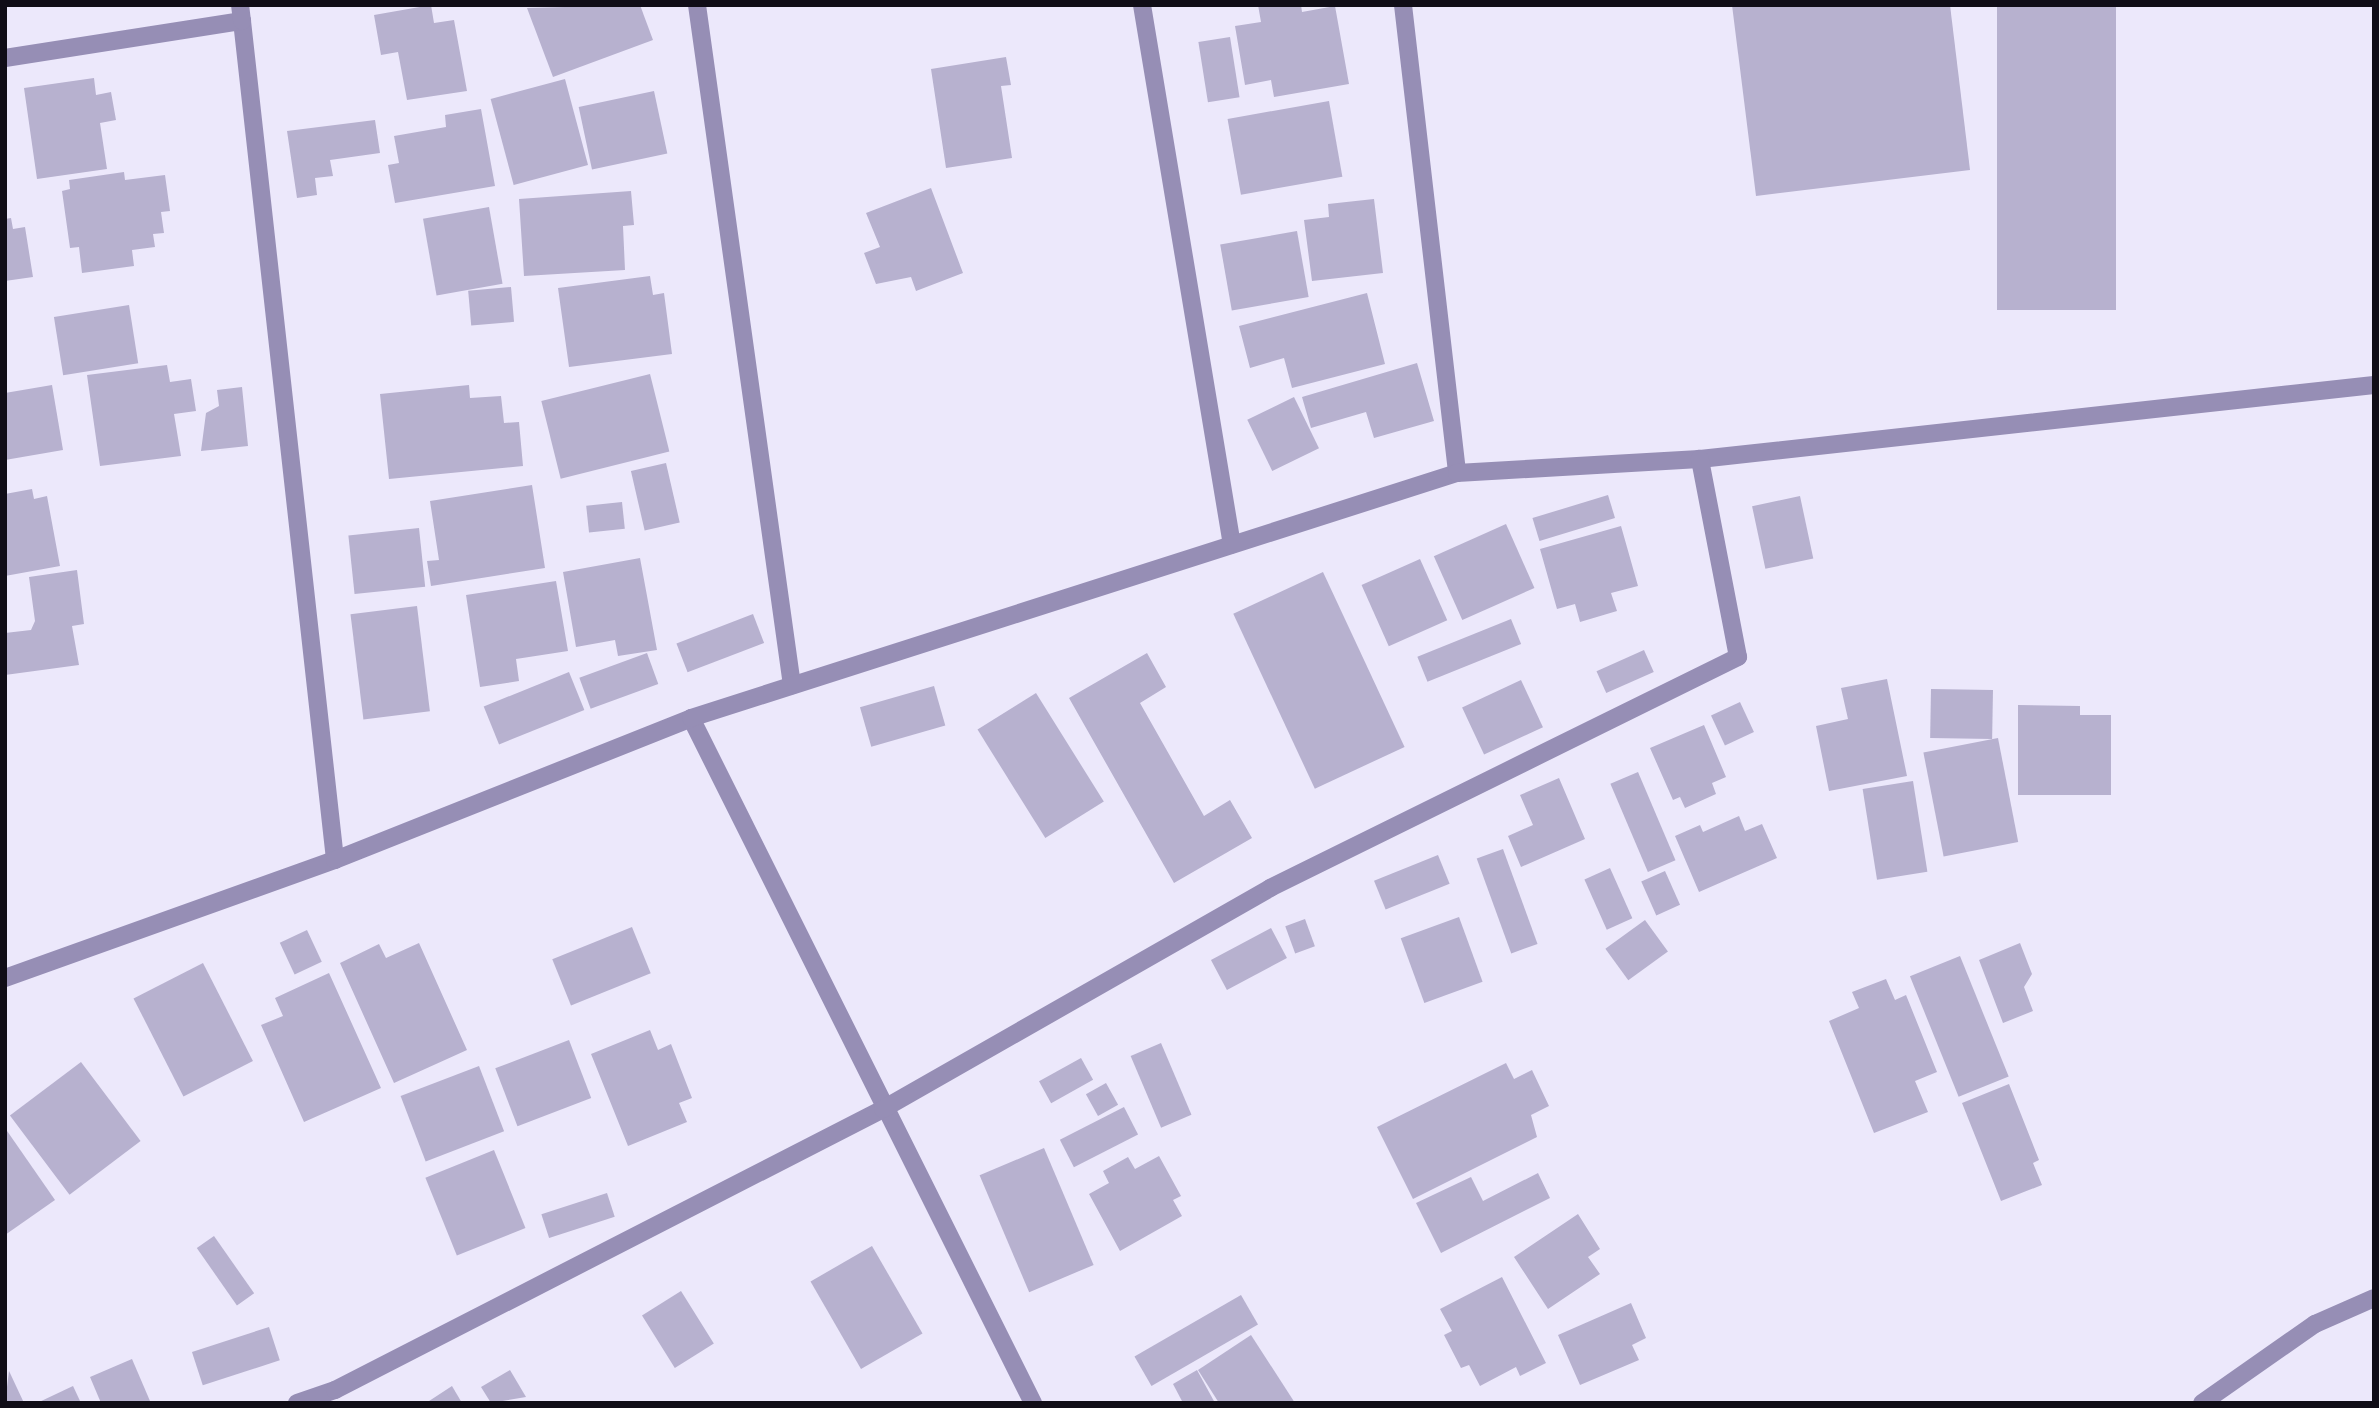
<!DOCTYPE html>
<style>
body{margin:0}
#map{position:relative;width:2379px;height:1408px;overflow:hidden;background:#ece8fb;font-family:Merriweather,serif}
div>[style]{position:absolute}
.building>*{inset:0;background:#b7b1cf;transform-origin:0 0}
.minor>*{height:18px;margin:-9px;padding:0 9px;transform-origin:9px;border-radius:9px;background:#968eb5}
span{translate:-50% -50%;white-space:nowrap;text-align:center;line-height:1.15;-webkit-text-stroke:5px #fff;paint-order:stroke}
.frame{position:absolute;inset:0;border:7px solid #100d17;pointer-events:none}
</style>
<div id="map">
<div class="building">
<i style="clip-path:polygon(431px 5px,434px 23px,454px 20px,467px 91px,407px 100px,398px 52px,381px 55px,374px 15px)"></i>
<i style="clip-path:polygon(640px 5px,653px 40px,553px 77px,527px 8px)"></i>
<i style="clip-path:polygon(1258px 5px,1301px 5px,1302px 12px,1335px 6px,1349px 84px,1274px 97px,1271px 80px,1245px 85px,1235px 26px,1261px 22px)"></i>
<i style="clip-path:polygon(1732px 5px,1950px 5px,1970px 170px,1756px 196px)"></i>
<i style="left:1997px;top:5px;width:119px;height:305px"></i>
<i style="left:1230px;top:37px;width:61px;height:32px;rotate:81deg"></i>
<i style="clip-path:polygon(1006px 57px,1011px 85px,1001px 86px,1012px 158px,946px 168px,931px 69px)"></i>
<i style="clip-path:polygon(94px 78px,96px 95px,111px 92px,116px 120px,100px 123px,107px 169px,37px 179px,24px 88px)"></i>
<i style="left:565px;top:79px;width:89px;height:77px;rotate:75deg"></i>
<i style="left:654px;top:91px;width:64px;height:77px;rotate:78deg"></i>
<i style="left:1329px;top:101px;width:77px;height:103px;rotate:80deg"></i>
<i style="clip-path:polygon(481px 109px,495px 186px,395px 203px,388px 165px,399px 163px,394px 136px,446px 127px,445px 115px)"></i>
<i style="clip-path:polygon(375px 120px,380px 153px,330px 160px,333px 176px,315px 178px,317px 195px,297px 198px,287px 131px)"></i>
<i style="clip-path:polygon(124px 172px,125px 180px,165px 175px,170px 211px,161px 212px,164px 233px,153px 234px,155px 247px,132px 250px,134px 266px,82px 273px,79px 247px,70px 248px,62px 191px,70px 189px,69px 180px)"></i>
<i style="clip-path:polygon(931px 188px,963px 273px,916px 291px,911px 277px,876px 284px,864px 253px,880px 247px,866px 213px)"></i>
<i style="clip-path:polygon(631px 191px,634px 225px,623px 226px,625px 270px,524px 276px,519px 199px)"></i>
<i style="clip-path:polygon(1374px 199px,1383px 273px,1312px 281px,1304px 220px,1329px 217px,1328px 204px)"></i>
<i style="left:489px;top:207px;width:78px;height:67px;rotate:80deg"></i>
<i style="clip-path:polygon(11px 218px,13px 229px,25px 227px,33px 277px,5px 281px,5px 219px)"></i>
<i style="left:1297px;top:231px;width:67px;height:78px;rotate:80deg"></i>
<i style="clip-path:polygon(650px 276px,653px 295px,664px 293px,672px 354px,569px 367px,558px 288px)"></i>
<i style="left:511px;top:287px;width:35px;height:43px;rotate:85deg"></i>
<i style="clip-path:polygon(1367px 293px,1385px 364px,1292px 388px,1284px 358px,1250px 368px,1239px 326px)"></i>
<i style="left:129px;top:305px;width:59px;height:76px;rotate:81deg"></i>
<i style="clip-path:polygon(1417px 363px,1434px 421px,1374px 438px,1366px 412px,1311px 428px,1302px 397px)"></i>
<i style="clip-path:polygon(167px 365px,170px 382px,191px 379px,196px 411px,174px 414px,181px 456px,100px 466px,87px 375px)"></i>
<i style="left:650px;top:374px;width:80px;height:112px;rotate:76deg"></i>
<i style="clip-path:polygon(52px 385px,63px 450px,5px 460px,5px 393px)"></i>
<i style="clip-path:polygon(469px 385px,470px 398px,501px 396px,504px 423px,519px 422px,523px 466px,389px 479px,380px 394px)"></i>
<i style="clip-path:polygon(242px 387px,248px 446px,201px 451px,206px 413px,219px 406px,217px 390px)"></i>
<i style="left:1294px;top:397px;width:57px;height:52px;rotate:64deg"></i>
<i style="left:666px;top:463px;width:61px;height:36px;rotate:77deg"></i>
<i style="clip-path:polygon(532px 485px,545px 568px,431px 586px,427px 561px,439px 560px,430px 501px)"></i>
<i style="clip-path:polygon(32px 489px,34px 499px,47px 496px,60px 566px,5px 576px,5px 494px)"></i>
<i style="left:1608px;top:495px;width:24px;height:79px;rotate:73deg"></i>
<i style="left:1800px;top:496px;width:64px;height:49px;rotate:78deg"></i>
<i style="left:622px;top:502px;width:27px;height:36px;rotate:84deg"></i>
<i style="left:1506px;top:524px;width:70px;height:79px;rotate:66deg"></i>
<i style="clip-path:polygon(1621px 526px,1638px 586px,1611px 593px,1617px 611px,1580px 622px,1575px 604px,1557px 609px,1540px 549px)"></i>
<i style="left:419px;top:528px;width:59px;height:71px;rotate:84deg"></i>
<i style="clip-path:polygon(640px 558px,657px 650px,618px 656px,615px 640px,576px 647px,563px 572px)"></i>
<i style="left:1420px;top:559px;width:67px;height:64px;rotate:66deg"></i>
<i style="clip-path:polygon(77px 570px,84px 624px,72px 626px,79px 665px,5px 675px,5px 633px,31px 630px,35px 621px,29px 577px)"></i>
<i style="left:1323px;top:572px;width:193px;height:99px;rotate:65deg"></i>
<i style="clip-path:polygon(556px 581px,568px 651px,516px 659px,519px 681px,480px 687px,466px 595px)"></i>
<i style="left:417px;top:606px;width:106px;height:67px;rotate:83deg"></i>
<i style="left:753px;top:614px;width:31px;height:82px;rotate:69deg"></i>
<i style="left:1511px;top:619px;width:27px;height:101px;rotate:68deg"></i>
<i style="left:1644px;top:650px;width:24px;height:52px;rotate:66deg"></i>
<i style="left:647px;top:653px;width:33px;height:72px;rotate:70deg"></i>
<i style="clip-path:polygon(1147px 653px,1166px 687px,1140px 703px,1204px 816px,1230px 800px,1252px 838px,1174px 883px,1069px 698px)"></i>
<i style="left:569px;top:672px;width:41px;height:92px;rotate:68deg"></i>
<i style="clip-path:polygon(1887px 679px,1907px 776px,1829px 791px,1816px 726px,1848px 719px,1841px 688px)"></i>
<i style="left:1521px;top:680px;width:52px;height:65px;rotate:65deg"></i>
<i style="left:934px;top:686px;width:41px;height:77px;rotate:74deg"></i>
<i style="left:1931px;top:689px;width:62px;height:49px;rotate:1deg"></i>
<i style="left:1036px;top:693px;width:128px;height:69px;rotate:58deg"></i>
<i style="left:1740px;top:702px;width:33px;height:32px;rotate:65deg"></i>
<i style="clip-path:polygon(2018px 705px,2080px 706px,2080px 715px,2111px 715px,2111px 795px,2018px 795px)"></i>
<i style="clip-path:polygon(1704px 725px,1726px 777px,1712px 783px,1716px 794px,1685px 808px,1680px 797px,1673px 800px,1650px 748px)"></i>
<i style="left:1998px;top:738px;width:106px;height:76px;rotate:79deg"></i>
<i style="left:1638px;top:772px;width:96px;height:30px;rotate:67deg"></i>
<i style="clip-path:polygon(1559px 778px,1585px 839px,1521px 867px,1508px 836px,1533px 825px,1520px 795px)"></i>
<i style="left:1913px;top:781px;width:92px;height:51px;rotate:81deg"></i>
<i style="clip-path:polygon(1739px 816px,1745px 831px,1762px 824px,1777px 858px,1699px 892px,1675px 836px,1700px 825px,1703px 832px)"></i>
<i style="left:1503px;top:849px;width:101px;height:28px;rotate:70deg"></i>
<i style="left:1438px;top:855px;width:31px;height:69px;rotate:68deg"></i>
<i style="left:1610px;top:868px;width:55px;height:28px;rotate:66deg"></i>
<i style="left:1665px;top:871px;width:37px;height:26px;rotate:66deg"></i>
<i style="left:1459px;top:917px;width:69px;height:62px;rotate:70deg"></i>
<i style="left:1305px;top:919px;width:29px;height:21px;rotate:70deg"></i>
<i style="left:1645px;top:920px;width:39px;height:49px;rotate:54deg"></i>
<i style="left:632px;top:927px;width:50px;height:86px;rotate:68deg"></i>
<i style="left:1271px;top:928px;width:34px;height:68px;rotate:62deg"></i>
<i style="left:307px;top:930px;width:35px;height:30px;rotate:65deg"></i>
<i style="clip-path:polygon(419px 943px,467px 1050px,394px 1083px,340px 963px,379px 944px,386px 958px)"></i>
<i style="clip-path:polygon(2020px 943px,2032px 974px,2024px 987px,2033px 1011px,2003px 1023px,1979px 960px)"></i>
<i style="left:1960px;top:956px;width:130px;height:54px;rotate:68deg"></i>
<i style="left:203px;top:963px;width:110px;height:78px;rotate:63deg"></i>
<i style="clip-path:polygon(329px 973px,381px 1088px,304px 1122px,261px 1025px,283px 1016px,275px 998px)"></i>
<i style="clip-path:polygon(1886px 979px,1895px 1000px,1906px 995px,1937px 1072px,1915px 1081px,1928px 1112px,1874px 1133px,1829px 1021px,1859px 1008px,1852px 992px)"></i>
<i style="clip-path:polygon(650px 1030px,658px 1050px,671px 1044px,692px 1098px,679px 1103px,687px 1122px,628px 1146px,591px 1054px)"></i>
<i style="left:569px;top:1040px;width:62px;height:79px;rotate:69deg"></i>
<i style="left:1161px;top:1043px;width:78px;height:33px;rotate:67deg"></i>
<i style="left:1081px;top:1058px;width:25px;height:48px;rotate:61deg"></i>
<i style="left:81px;top:1062px;width:99px;height:89px;rotate:53deg"></i>
<i style="clip-path:polygon(1506px 1063px,1514px 1079px,1532px 1070px,1549px 1106px,1531px 1115px,1537px 1137px,1413px 1199px,1377px 1127px)"></i>
<i style="left:479px;top:1066px;width:70px;height:84px;rotate:69deg"></i>
<i style="left:1106px;top:1083px;width:25px;height:23px;rotate:61deg"></i>
<i style="clip-path:polygon(2009px 1084px,2039px 1160px,2033px 1163px,2042px 1185px,2001px 1201px,1962px 1103px)"></i>
<i style="left:1124px;top:1107px;width:31px;height:72px;rotate:63deg"></i>
<i style="clip-path:polygon(5px 1128px,55px 1200px,5px 1235px)"></i>
<i style="left:1044px;top:1148px;width:127px;height:70px;rotate:67deg"></i>
<i style="left:494px;top:1150px;width:84px;height:74px;rotate:68deg"></i>
<i style="clip-path:polygon(1159px 1156px,1181px 1196px,1173px 1200px,1182px 1216px,1120px 1251px,1089px 1194px,1109px 1183px,1103px 1171px,1128px 1157px,1135px 1169px)"></i>
<i style="clip-path:polygon(1538px 1173px,1550px 1198px,1441px 1253px,1416px 1203px,1471px 1177px,1483px 1201px)"></i>
<i style="left:607px;top:1193px;width:25px;height:69px;rotate:72deg"></i>
<i style="clip-path:polygon(1578px 1214px,1600px 1249px,1588px 1257px,1600px 1274px,1548px 1309px,1514px 1257px)"></i>
<i style="left:214px;top:1236px;width:70px;height:21px;rotate:55deg"></i>
<i style="left:872px;top:1246px;width:101px;height:71px;rotate:60deg"></i>
<i style="clip-path:polygon(1502px 1277px,1546px 1363px,1520px 1376px,1516px 1367px,1480px 1386px,1469px 1365px,1461px 1368px,1444px 1335px,1452px 1331px,1440px 1309px)"></i>
<i style="left:681px;top:1291px;width:62px;height:46px;rotate:58deg"></i>
<i style="left:1241px;top:1295px;width:34px;height:123px;rotate:60deg"></i>
<i style="clip-path:polygon(1631px 1303px,1646px 1338px,1632px 1345px,1639px 1360px,1580px 1385px,1558px 1335px)"></i>
<i style="left:269px;top:1327px;width:35px;height:81px;rotate:72deg"></i>
<i style="clip-path:polygon(1251px 1335px,1295px 1403px,1219px 1403px,1198px 1370px)"></i>
<i style="clip-path:polygon(132px 1359px,150px 1401px,101px 1403px,90px 1377px)"></i>
<i style="clip-path:polygon(510px 1370px,526px 1397px,491px 1403px,481px 1387px)"></i>
<i style="clip-path:polygon(1197px 1370px,1215px 1403px,1183px 1403px,1173px 1384px)"></i>
<i style="clip-path:polygon(9px 1371px,24px 1403px,5px 1403px)"></i>
<i style="clip-path:polygon(73px 1386px,81px 1403px,37px 1403px)"></i>
<i style="clip-path:polygon(452px 1386px,462px 1403px,426px 1403px)"></i>
</div>
<div class="minor">
<i style="left:697px;top:5px;width:687px;rotate:82.05deg"></i>
<i style="left:1142px;top:5px;width:547px;rotate:80.54deg"></i>
<i style="left:1403px;top:5px;width:471px;rotate:83.4deg"></i>
<i style="left:242px;top:21px;width:844px;rotate:83.67deg"></i>
<i style="left:5px;top:58px;width:240px;rotate:-8.9deg"></i>
<i style="left:242px;top:21px;width:16px;rotate:-97deg"></i>
<i style="left:691px;top:718px;width:766px;rotate:63.47deg"></i>
<i style="left:5px;top:978px;width:350px;rotate:-19.7deg"></i>
<i style="left:335px;top:860px;width:383px;rotate:-21.7deg"></i>
<i style="left:691px;top:718px;width:804px;rotate:-17.74deg"></i>
<i style="left:1457px;top:473px;width:243px;rotate:-3.3deg"></i>
<i style="left:1700px;top:459px;width:678px;rotate:-6.27deg"></i>
<i style="left:297px;top:1403px;width:40px;rotate:-18.9deg"></i>
<i style="left:335px;top:1390px;width:616px;rotate:-27.15deg"></i>
<i style="left:883px;top:1109px;width:446px;rotate:-29.7deg"></i>
<i style="left:1270px;top:888px;width:522px;rotate:-26.27deg"></i>
<i style="left:1738px;top:657px;width:202px;rotate:-100.9deg"></i>
<i style="left:2202px;top:1403px;width:138px;rotate:-35deg"></i>
<i style="left:2315px;top:1324px;width:64px;rotate:-23.8deg"></i>
</div>
<div class="frame"></div>
</div>
